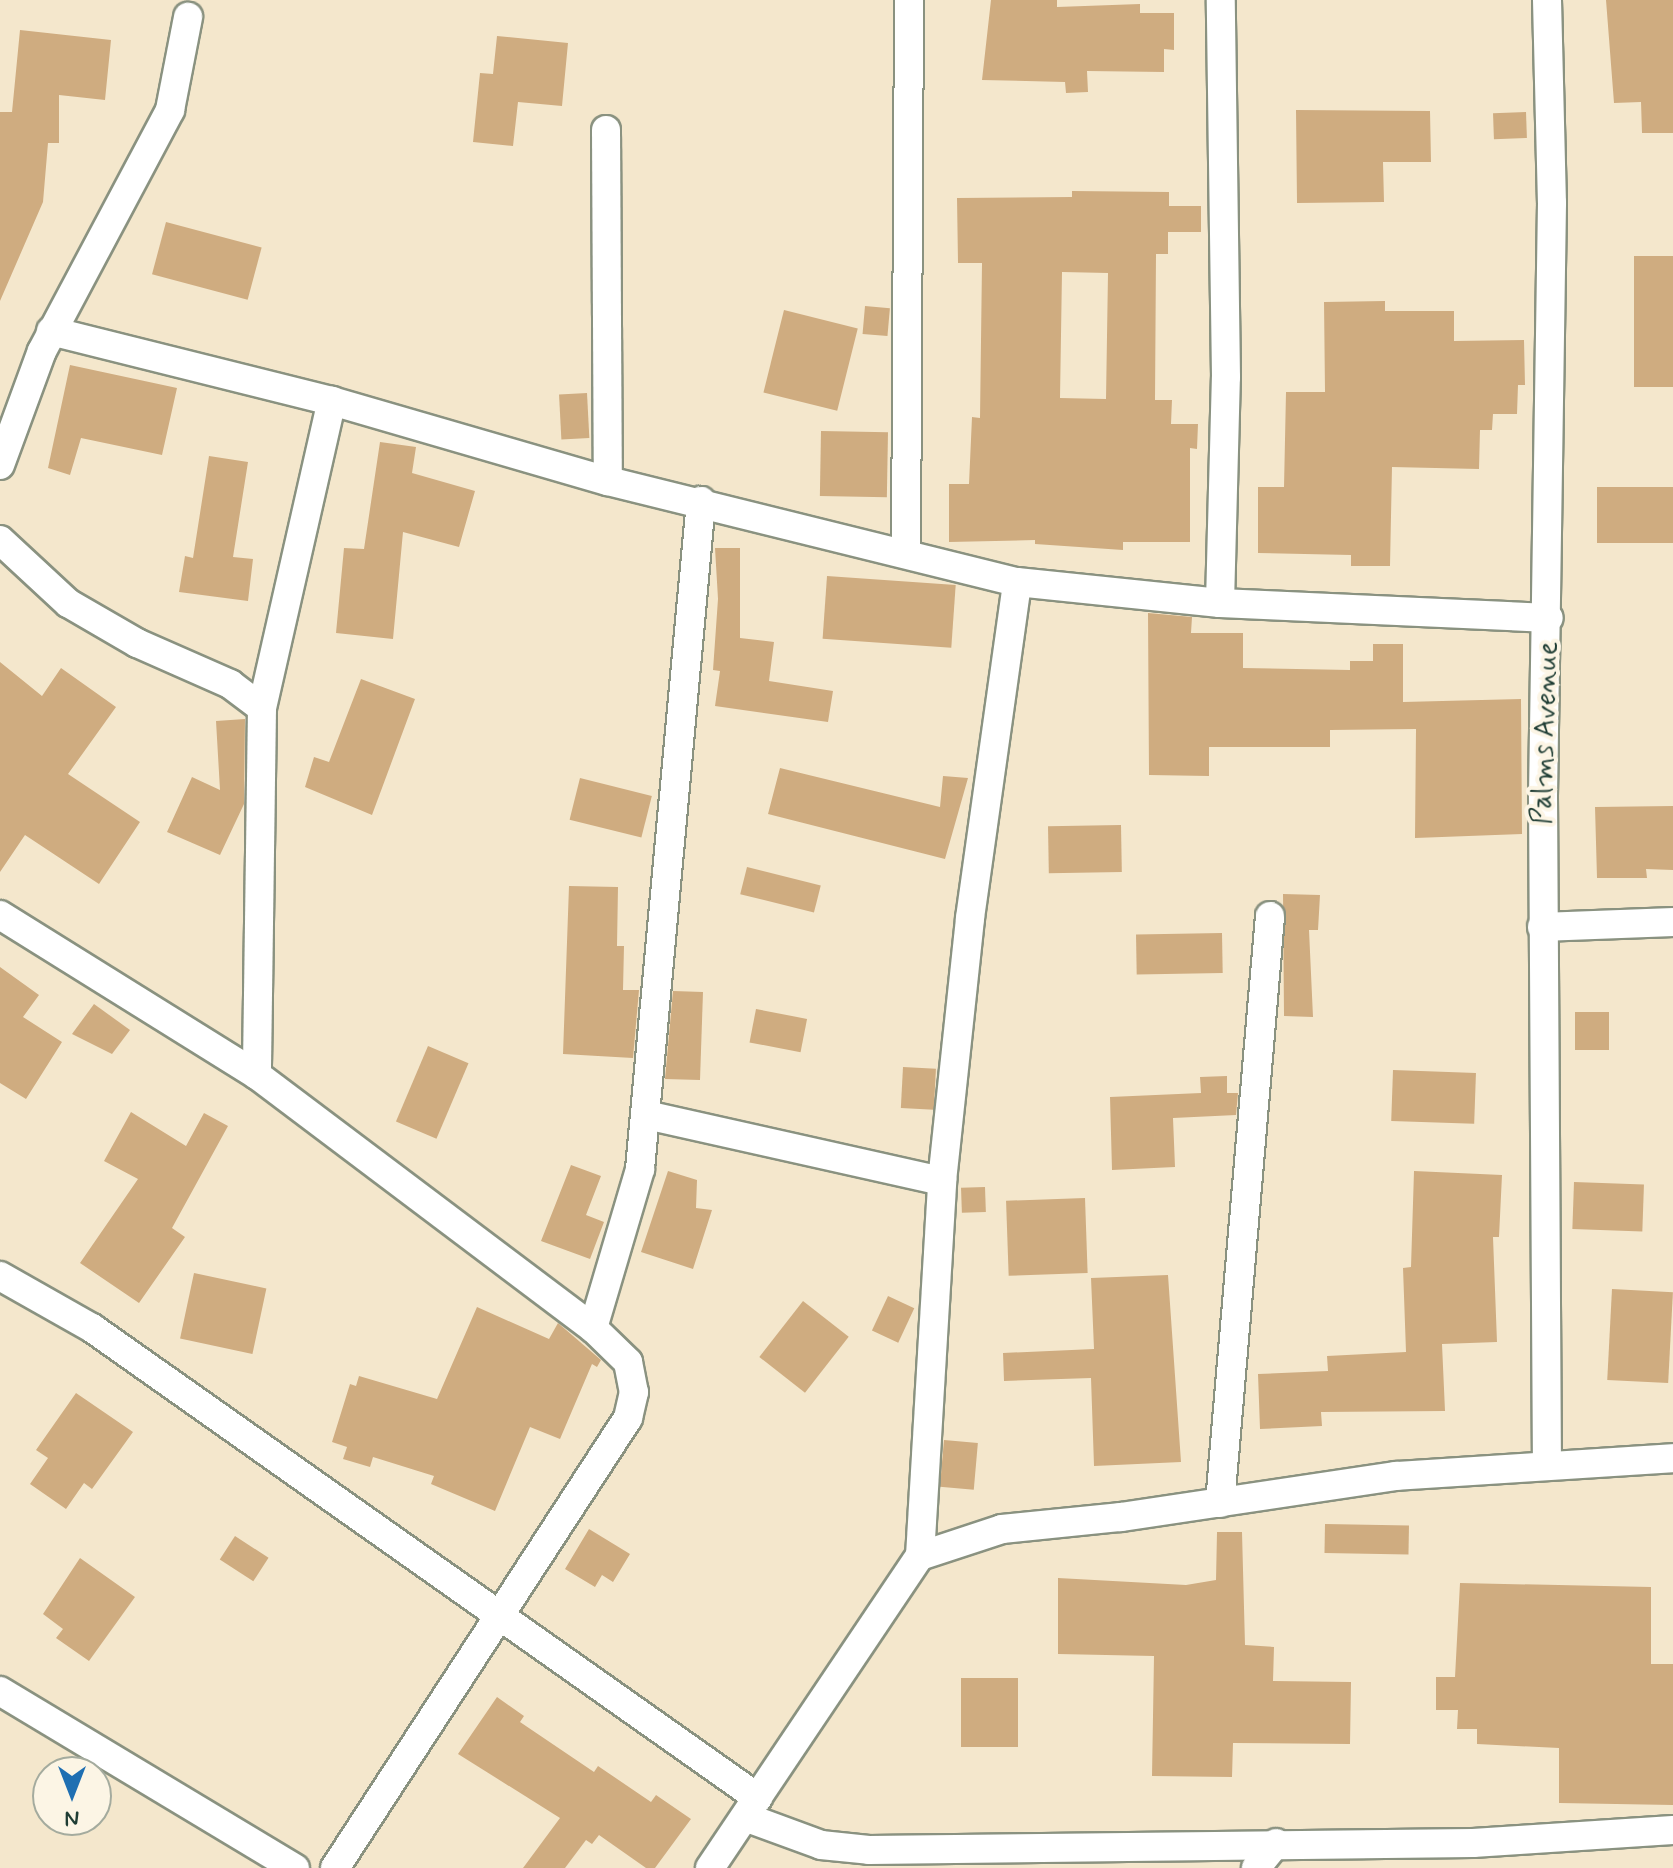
<!DOCTYPE html>
<style>
body{margin:0}
#map{position:relative;width:1673px;height:1868px;overflow:hidden;background:#f4e7cc;font-family:Mynerve,sans-serif}
div>[style]{position:absolute}
.building>*{inset:0;background:#cfac80;transform-origin:0 0}
.roads{filter:drop-shadow(2px 0 #8a9280) drop-shadow(-2px 0 #8a9280) drop-shadow(0 2px #8a9280) drop-shadow(0 -2px #8a9280)}
.street>*{height:28px;margin:-14px;padding:0 14px;transform-origin:14px;border-radius:14px;background:#fff}
span{translate:-50% -50%;white-space:nowrap;text-align:center;line-height:1.15;-webkit-text-stroke:8px #fcf5e5;paint-order:stroke}
.street-label{font-size:28px;color:#1f3d34}
.north{position:absolute;left:32px;top:1756px;width:80px;height:80px;box-sizing:border-box;background:#fcf5e5;border:2px solid #a4ab9e;border-radius:50%;rotate:180deg;font-size:22px;font-weight:700;line-height:32px;text-align:center;color:#1f3d34}
.north::after{content:'';display:block;margin:auto;width:28px;height:36px;background:#1f6fb2;clip-path:polygon(50% 0,100% 100%,50% 72%,0 100%)}
</style>
<div id="map">
<div class="building">
<i style="clip-path:polygon(991px 0,1057px 0,1057px 7px,1140px 4px,1140px 13px,1174px 13px,1174px 50px,1164px 49px,1164px 72px,1087px 71px,1088px 92px,1066px 93px,1065px 82px,982px 80px)"></i>
<i style="clip-path:polygon(1606px 0,1673px 0,1673px 133px,1642px 133px,1641px 102px,1614px 103px)"></i>
<i style="clip-path:polygon(20px 30px,111px 40px,105px 100px,59px 95px,59px 143px,48px 143px,43px 202px,0 301px,0 112px,12px 112px)"></i>
<i style="clip-path:polygon(497px 36px,568px 43px,562px 106px,518px 102px,513px 146px,473px 142px,480px 73px,493px 74px)"></i>
<i style="clip-path:polygon(1296px 110px,1430px 111px,1431px 162px,1383px 162px,1384px 202px,1297px 203px)"></i>
<i style="left:1526px;top:112px;width:26px;height:33px;rotate:88deg"></i>
<i style="clip-path:polygon(evenodd,1072px 191px,1169px 192px,1169px 206px,1201px 206px,1201px 232px,1168px 232px,1168px 254px,1156px 254px,1155px 400px,1172px 400px,1171px 424px,1198px 424px,1197px 449px,1190px 448px,1190px 542px,1123px 542px,1123px 550px,1035px 544px,1035px 540px,949px 542px,949px 484px,969px 484px,972px 417px,980px 418px,982px 263px,958px 263px,957px 198px,1072px 197px,1072px 191px,1062px 272px,1108px 273px,1106px 399px,1060px 398px,1062px 272px)"></i>
<i style="left:166px;top:222px;width:99px;height:54px;rotate:15deg"></i>
<i style="left:1673px;top:256px;width:131px;height:39px;rotate:90deg"></i>
<i style="clip-path:polygon(1385px 301px,1385px 311px,1454px 311px,1454px 341px,1524px 340px,1525px 385px,1518px 385px,1517px 414px,1493px 414px,1492px 430px,1480px 430px,1479px 469px,1392px 467px,1390px 566px,1351px 566px,1351px 555px,1258px 553px,1258px 487px,1284px 487px,1286px 392px,1325px 392px,1324px 302px)"></i>
<i style="left:865px;top:306px;width:25px;height:28px;rotate:5deg"></i>
<i style="left:784px;top:310px;width:76px;height:85px;rotate:14deg"></i>
<i style="clip-path:polygon(70px 365px,177px 388px,162px 455px,81px 438px,70px 475px,48px 468px)"></i>
<i style="left:587px;top:393px;width:45px;height:28px;rotate:87deg"></i>
<i style="left:821px;top:431px;width:67px;height:65px;rotate:1deg"></i>
<i style="clip-path:polygon(380px 442px,416px 447px,412px 473px,475px 491px,459px 547px,403px 532px,393px 639px,336px 633px,344px 548px,364px 549px)"></i>
<i style="clip-path:polygon(209px 456px,248px 462px,233px 557px,253px 559px,248px 601px,179px 592px,185px 556px,193px 558px)"></i>
<i style="left:1597px;top:487px;width:76px;height:56px"></i>
<i style="clip-path:polygon(715px 548px,740px 548px,740px 638px,774px 642px,769px 681px,833px 691px,828px 722px,715px 706px,720px 671px,713px 670px,718px 599px)"></i>
<i style="left:827px;top:576px;width:129px;height:63px;rotate:4deg"></i>
<i style="clip-path:polygon(1148px 613px,1192px 617px,1191px 633px,1243px 633px,1243px 668px,1350px 670px,1350px 661px,1373px 661px,1373px 644px,1403px 644px,1403px 702px,1521px 699px,1522px 834px,1415px 838px,1416px 729px,1330px 730px,1330px 747px,1209px 747px,1209px 776px,1149px 775px)"></i>
<i style="clip-path:polygon(0 662px,42px 696px,61px 668px,116px 707px,68px 774px,140px 822px,99px 884px,25px 835px,0 872px)"></i>
<i style="clip-path:polygon(361px 679px,415px 699px,372px 815px,305px 787px,314px 757px,329px 762px)"></i>
<i style="clip-path:polygon(245px 719px,244px 804px,220px 855px,167px 832px,192px 777px,220px 790px,216px 721px)"></i>
<i style="clip-path:polygon(780px 768px,940px 807px,943px 776px,968px 778px,945px 859px,768px 814px)"></i>
<i style="left:580px;top:778px;width:74px;height:43px;rotate:14deg"></i>
<i style="clip-path:polygon(1673px 806px,1673px 870px,1646px 869px,1647px 878px,1597px 878px,1595px 807px)"></i>
<i style="left:1121px;top:825px;width:47px;height:73px;rotate:89deg"></i>
<i style="left:747px;top:867px;width:76px;height:28px;rotate:14deg"></i>
<i style="clip-path:polygon(569px 886px,618px 887px,617px 946px,624px 946px,623px 990px,639px 990px,633px 1058px,563px 1054px)"></i>
<i style="clip-path:polygon(1283px 894px,1320px 895px,1318px 930px,1309px 930px,1313px 1017px,1284px 1016px)"></i>
<i style="left:1222px;top:933px;width:40px;height:86px;rotate:89deg"></i>
<i style="clip-path:polygon(0 967px,39px 995px,23px 1017px,62px 1042px,26px 1099px,0 1083px)"></i>
<i style="clip-path:polygon(673px 991px,703px 992px,700px 1080px,665px 1079px)"></i>
<i style="clip-path:polygon(94px 1004px,130px 1030px,112px 1054px,72px 1034px)"></i>
<i style="left:756px;top:1009px;width:52px;height:34px;rotate:11deg"></i>
<i style="left:1609px;top:1012px;width:38px;height:34px;rotate:90deg"></i>
<i style="left:428px;top:1046px;width:44px;height:82px;rotate:23deg"></i>
<i style="left:903px;top:1067px;width:33px;height:41px;rotate:3deg"></i>
<i style="left:1393px;top:1070px;width:83px;height:51px;rotate:2deg"></i>
<i style="clip-path:polygon(1227px 1076px,1227px 1093px,1238px 1093px,1236px 1115px,1173px 1118px,1175px 1167px,1112px 1170px,1110px 1097px,1201px 1093px,1200px 1077px)"></i>
<i style="clip-path:polygon(131px 1112px,186px 1146px,204px 1113px,228px 1126px,172px 1228px,185px 1237px,139px 1303px,80px 1263px,138px 1179px,104px 1161px)"></i>
<i style="clip-path:polygon(571px 1165px,601px 1176px,586px 1215px,604px 1222px,590px 1259px,541px 1241px)"></i>
<i style="clip-path:polygon(668px 1171px,697px 1180px,696px 1208px,712px 1210px,693px 1269px,641px 1252px)"></i>
<i style="clip-path:polygon(1414px 1171px,1502px 1175px,1499px 1237px,1493px 1237px,1497px 1342px,1442px 1344px,1445px 1411px,1321px 1412px,1322px 1426px,1260px 1429px,1258px 1374px,1328px 1371px,1327px 1356px,1406px 1352px,1403px 1268px,1411px 1267px)"></i>
<i style="left:1574px;top:1182px;width:70px;height:47px;rotate:2deg"></i>
<i style="left:985px;top:1187px;width:25px;height:24px;rotate:88deg"></i>
<i style="left:1085px;top:1198px;width:75px;height:79px;rotate:88deg"></i>
<i style="left:194px;top:1273px;width:74px;height:67px;rotate:12deg"></i>
<i style="clip-path:polygon(1168px 1275px,1181px 1462px,1094px 1466px,1091px 1378px,1004px 1381px,1003px 1353px,1094px 1349px,1091px 1278px)"></i>
<i style="left:1612px;top:1289px;width:61px;height:91px;rotate:3deg"></i>
<i style="left:888px;top:1296px;width:29px;height:38px;rotate:25deg"></i>
<i style="left:803px;top:1301px;width:58px;height:71px;rotate:38deg"></i>
<i style="clip-path:polygon(477px 1307px,549px 1339px,558px 1323px,601px 1360px,597px 1367px,592px 1364px,560px 1439px,530px 1427px,495px 1511px,431px 1484px,434px 1476px,373px 1457px,370px 1467px,343px 1459px,347px 1447px,332px 1442px,350px 1384px,356px 1386px,359px 1376px,437px 1399px)"></i>
<i style="clip-path:polygon(76px 1393px,133px 1432px,92px 1489px,84px 1483px,66px 1509px,30px 1484px,48px 1458px,36px 1450px)"></i>
<i style="left:944px;top:1440px;width:34px;height:47px;rotate:5deg"></i>
<i style="left:1325px;top:1524px;width:84px;height:29px;rotate:1deg"></i>
<i style="clip-path:polygon(589px 1529px,630px 1554px,613px 1582px,602px 1575px,595px 1587px,565px 1569px)"></i>
<i style="clip-path:polygon(1217px 1532px,1242px 1532px,1245px 1645px,1274px 1647px,1273px 1681px,1351px 1682px,1350px 1744px,1233px 1743px,1232px 1777px,1152px 1776px,1154px 1656px,1058px 1654px,1058px 1578px,1186px 1585px,1216px 1580px)"></i>
<i style="left:235px;top:1536px;width:40px;height:28px;rotate:33deg"></i>
<i style="clip-path:polygon(80px 1558px,135px 1597px,89px 1661px,56px 1638px,63px 1629px,43px 1614px)"></i>
<i style="clip-path:polygon(1460px 1583px,1651px 1587px,1651px 1664px,1673px 1664px,1673px 1805px,1559px 1803px,1559px 1748px,1477px 1744px,1477px 1729px,1457px 1729px,1458px 1710px,1436px 1710px,1436px 1677px,1455px 1677px)"></i>
<i style="left:961px;top:1678px;width:57px;height:69px"></i>
<i style="clip-path:polygon(497px 1697px,524px 1716px,520px 1722px,594px 1772px,598px 1766px,651px 1802px,656px 1795px,691px 1819px,655px 1868px,646px 1868px,599px 1835px,592px 1844px,586px 1840px,565px 1868px,523px 1868px,560px 1818px,458px 1754px)"></i>
</div>
<div class="roads">
<div class="street">
<i style="left:1547px;top:0;width:203px;rotate:88.6deg"></i>
<i style="left:1552px;top:203px;width:593px;rotate:90.87deg"></i>
<i style="left:1543px;top:796px;width:669px;rotate:89.66deg"></i>
<i style="left:606px;top:130px;width:351px;rotate:89.7deg"></i>
<i style="left:51px;top:331px;width:290px;rotate:14deg"></i>
<i style="left:332px;top:401px;width:287px;rotate:16.2deg"></i>
<i style="left:608px;top:481px;width:421px;rotate:13.9deg"></i>
<i style="left:1017px;top:582px;width:204px;rotate:5.9deg"></i>
<i style="left:1220px;top:603px;width:329px;rotate:2.6deg"></i>
<i style="left:0;top:465px;width:121px;rotate:-69.8deg"></i>
<i style="left:42px;top:351px;width:273px;rotate:-62deg"></i>
<i style="left:170px;top:110px;width:95px;rotate:-79deg"></i>
<i style="left:0;top:540px;width:93px;rotate:42.8deg"></i>
<i style="left:68px;top:603px;width:80px;rotate:30.1deg"></i>
<i style="left:137px;top:643px;width:102px;rotate:23.8deg"></i>
<i style="left:230px;top:684px;width:40px;rotate:37deg"></i>
<i style="left:262px;top:708px;width:367px;rotate:90.8deg"></i>
<i style="left:906px;top:553px;width:553px;rotate:-89.69deg"></i>
<i style="left:1220px;top:603px;width:226px;rotate:-88.5deg"></i>
<i style="left:1226px;top:377px;width:377px;rotate:-90.8deg"></i>
<i style="left:262px;top:708px;width:315px;rotate:-77.2deg"></i>
<i style="left:0;top:915px;width:303px;rotate:31.9deg"></i>
<i style="left:257px;top:1075px;width:421px;rotate:37deg"></i>
<i style="left:593px;top:1328px;width:49px;rotate:44.2deg"></i>
<i style="left:628px;top:1362px;width:31px;rotate:79deg"></i>
<i style="left:634px;top:1392px;width:27px;rotate:103deg"></i>
<i style="left:628px;top:1418px;width:537px;rotate:123.07deg"></i>
<i style="left:1542px;top:927px;width:131px;rotate:-2.2deg"></i>
<i style="left:646px;top:1115px;width:303px;rotate:12.6deg"></i>
<i style="left:0;top:1276px;width:106px;rotate:29.5deg"></i>
<i style="left:92px;top:1328px;width:815px;rotate:35.21deg"></i>
<i style="left:593px;top:1328px;width:166px;rotate:-73.5deg"></i>
<i style="left:640px;top:1169px;width:671px;rotate:-84.78deg"></i>
<i style="left:1220px;top:1503px;width:589px;rotate:-85.13deg"></i>
<i style="left:920px;top:1556px;width:376px;rotate:-86.6deg"></i>
<i style="left:942px;top:1181px;width:264px;rotate:-83.9deg"></i>
<i style="left:970px;top:918px;width:339px;rotate:-82deg"></i>
<i style="left:0;top:1691px;width:344px;rotate:31deg"></i>
<i style="left:745px;top:1817px;width:81px;rotate:20.2deg"></i>
<i style="left:821px;top:1845px;width:48px;rotate:5.9deg"></i>
<i style="left:869px;top:1850px;width:604px;rotate:-0.66deg"></i>
<i style="left:1473px;top:1843px;width:200px;rotate:-3.7deg"></i>
<i style="left:710px;top:1868px;width:376px;rotate:-56.1deg"></i>
<i style="left:920px;top:1556px;width:86px;rotate:-18.2deg"></i>
<i style="left:1002px;top:1529px;width:120px;rotate:-5.8deg"></i>
<i style="left:1121px;top:1517px;width:278px;rotate:-8.5deg"></i>
<i style="left:1396px;top:1476px;width:278px;rotate:-3.7deg"></i>
<i style="left:1256px;top:1868px;width:32px;rotate:-51deg"></i>
</div>
</div>
<div class="street-label">
<span style="left:1546px;top:733px;rotate:-88deg">Palms Avenue</span>
</div>
<div class="north">N</div>
</div>
